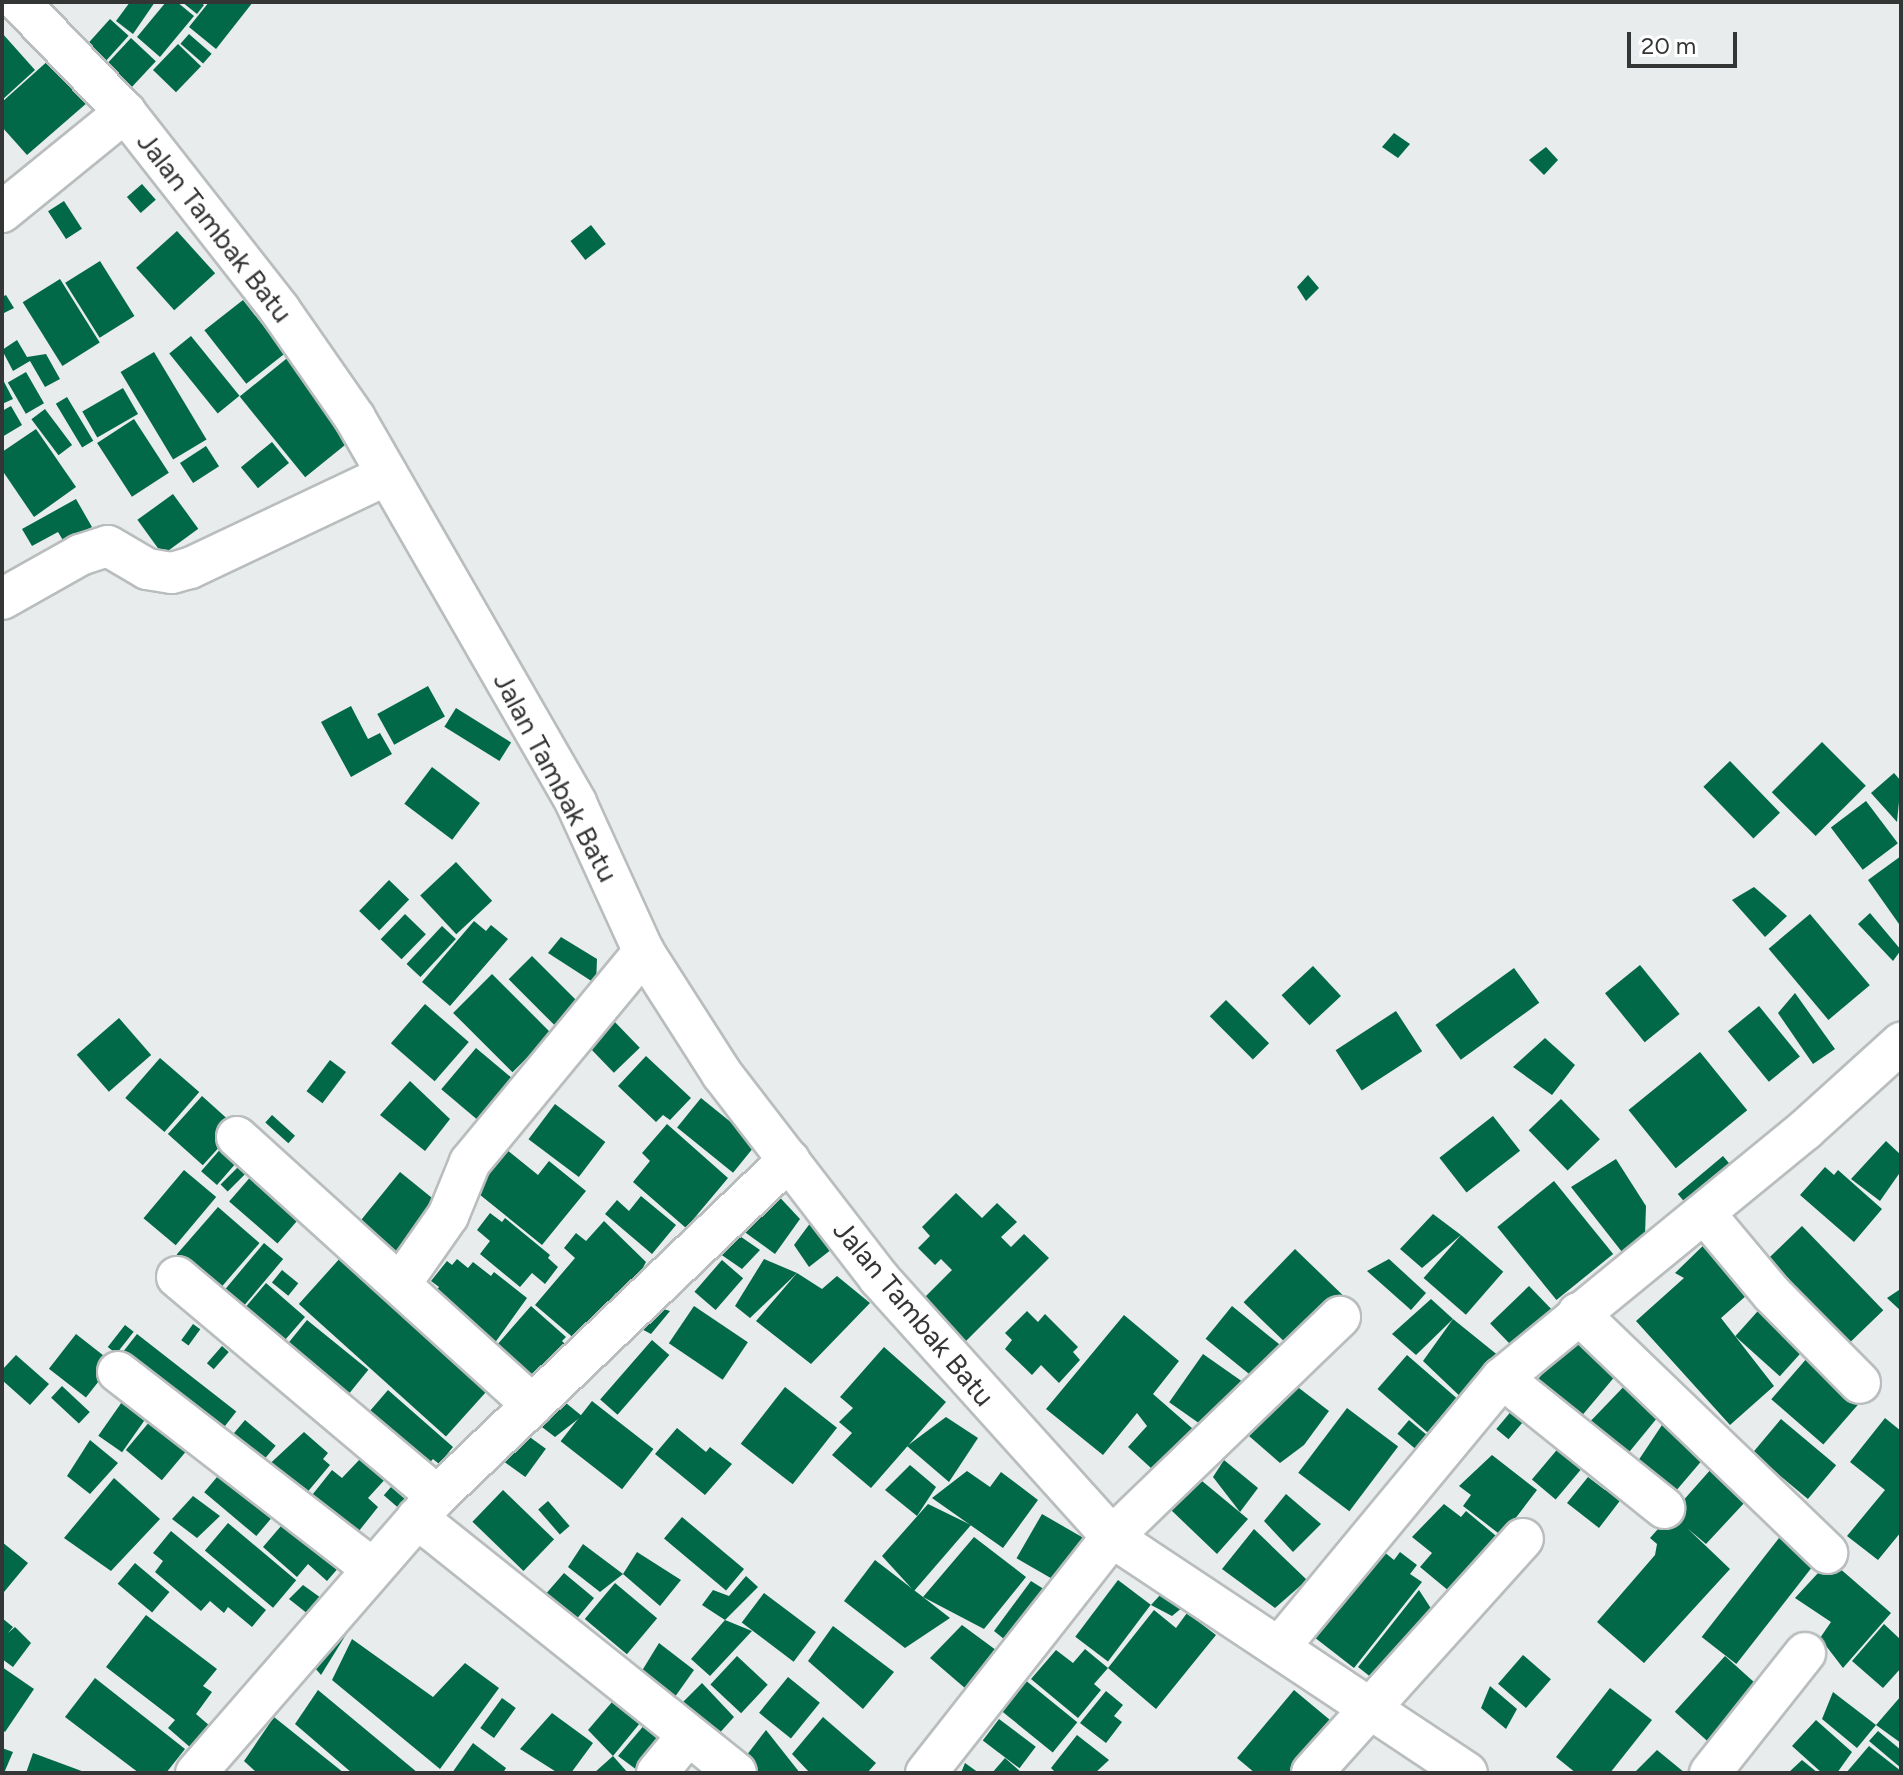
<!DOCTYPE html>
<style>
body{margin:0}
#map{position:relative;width:1903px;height:1775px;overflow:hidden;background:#e8ecec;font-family:Figtree,sans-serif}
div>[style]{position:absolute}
.building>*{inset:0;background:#026948;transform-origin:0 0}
.roads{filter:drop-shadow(2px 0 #b9bdbd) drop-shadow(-2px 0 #b9bdbd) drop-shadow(0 2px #b9bdbd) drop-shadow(0 -2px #b9bdbd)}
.minor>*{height:40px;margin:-20px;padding:0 20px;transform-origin:20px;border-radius:20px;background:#fff}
span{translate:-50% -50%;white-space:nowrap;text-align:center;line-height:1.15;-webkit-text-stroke:8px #fff;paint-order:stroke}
.street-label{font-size:28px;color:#343535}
.frame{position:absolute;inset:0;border:4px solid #343535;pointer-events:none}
.scale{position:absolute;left:1627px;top:32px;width:110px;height:36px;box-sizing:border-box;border:4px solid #343535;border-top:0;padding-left:10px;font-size:24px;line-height:28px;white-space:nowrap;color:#343535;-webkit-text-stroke:6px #fff;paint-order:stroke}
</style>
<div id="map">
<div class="building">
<i style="clip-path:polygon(130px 2px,155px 2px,133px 34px,116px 21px)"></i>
<i style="clip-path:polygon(166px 2px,177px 2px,194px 16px,160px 57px,137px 37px)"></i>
<i style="clip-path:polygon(182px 2px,200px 2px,204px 5px,197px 14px)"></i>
<i style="clip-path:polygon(209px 2px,253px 2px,216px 49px,189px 27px)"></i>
<i style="left:110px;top:19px;width:25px;height:39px;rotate:42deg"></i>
<i style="clip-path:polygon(2px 33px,35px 70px,2px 100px)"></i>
<i style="left:189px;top:34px;width:30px;height:13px;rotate:41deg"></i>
<i style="left:131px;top:38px;width:34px;height:41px;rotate:43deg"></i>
<i style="left:178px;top:44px;width:32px;height:36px;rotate:44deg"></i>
<i style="clip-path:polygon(50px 59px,88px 102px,27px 155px,2px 127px,2px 102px)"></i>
<i style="clip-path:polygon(1394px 133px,1410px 144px,1398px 158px,1382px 147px)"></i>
<i style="clip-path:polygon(1546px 147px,1558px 160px,1544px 175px,1529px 160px)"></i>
<i style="left:142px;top:184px;width:21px;height:20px;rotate:49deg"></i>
<i style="left:64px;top:201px;width:33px;height:19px;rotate:57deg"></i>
<i style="left:591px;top:225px;width:24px;height:26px;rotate:52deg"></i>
<i style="left:177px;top:231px;width:57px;height:55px;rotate:48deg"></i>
<i style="left:100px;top:261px;width:65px;height:41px;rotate:58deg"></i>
<i style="clip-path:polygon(1308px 275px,1319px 288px,1306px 301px,1297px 287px)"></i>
<i style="left:60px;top:279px;width:75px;height:44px;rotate:58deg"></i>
<i style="clip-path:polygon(6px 295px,14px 308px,2px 314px,2px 297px)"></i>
<i style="left:243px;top:300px;width:68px;height:49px;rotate:52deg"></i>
<i style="left:191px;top:336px;width:77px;height:28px;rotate:51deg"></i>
<i style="clip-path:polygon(17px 340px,27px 357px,46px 354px,60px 379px,45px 387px,30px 361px,13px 371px,2px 350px)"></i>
<i style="left:154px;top:352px;width:102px;height:39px;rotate:59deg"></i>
<i style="left:291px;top:355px;width:104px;height:66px;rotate:51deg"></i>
<i style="left:26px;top:372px;width:36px;height:21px;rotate:60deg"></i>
<i style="clip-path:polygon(2px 378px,13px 399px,2px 404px)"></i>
<i style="left:123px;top:388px;width:30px;height:47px;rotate:60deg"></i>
<i style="left:67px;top:397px;width:51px;height:13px;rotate:59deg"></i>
<i style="clip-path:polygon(11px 406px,22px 425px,2px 437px,2px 411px)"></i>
<i style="left:45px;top:409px;width:45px;height:17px;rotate:53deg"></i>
<i style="left:134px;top:419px;width:64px;height:44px;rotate:57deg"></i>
<i style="clip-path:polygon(36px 429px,76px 487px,34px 517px,2px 470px,2px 452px)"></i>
<i style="left:272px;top:442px;width:27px;height:40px;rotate:51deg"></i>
<i style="left:206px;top:446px;width:24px;height:31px;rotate:57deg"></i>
<i style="left:173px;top:494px;width:43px;height:44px;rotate:54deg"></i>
<i style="clip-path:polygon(76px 499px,92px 527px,64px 542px,58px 532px,32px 546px,22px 529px)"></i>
<i style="left:428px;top:686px;width:35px;height:58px;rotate:61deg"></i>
<i style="clip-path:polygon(351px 706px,368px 739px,380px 733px,392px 754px,351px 777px,321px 722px)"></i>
<i style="left:456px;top:708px;width:65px;height:22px;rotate:32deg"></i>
<i style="left:1822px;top:742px;width:62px;height:71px;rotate:45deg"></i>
<i style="left:1730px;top:761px;width:72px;height:37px;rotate:46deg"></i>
<i style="left:432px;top:767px;width:60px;height:46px;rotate:37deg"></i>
<i style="clip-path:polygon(1894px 773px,1901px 781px,1897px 822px,1871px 793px)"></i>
<i style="left:1866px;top:801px;width:53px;height:44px;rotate:53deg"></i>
<i style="clip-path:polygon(1901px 856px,1901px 922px,1899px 924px,1868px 880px)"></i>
<i style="left:456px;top:862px;width:53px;height:49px;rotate:47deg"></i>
<i style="left:389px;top:880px;width:28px;height:43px;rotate:44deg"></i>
<i style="clip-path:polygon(1754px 887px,1787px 916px,1765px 937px,1732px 900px)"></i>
<i style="clip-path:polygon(1870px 913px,1901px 950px,1893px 961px,1858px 924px)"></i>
<i style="left:405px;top:914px;width:29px;height:35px;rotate:44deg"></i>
<i style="left:1810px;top:914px;width:93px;height:54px;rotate:50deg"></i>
<i style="clip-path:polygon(474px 921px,486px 931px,491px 925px,508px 939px,450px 1006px,422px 982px)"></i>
<i style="left:442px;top:926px;width:19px;height:52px;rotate:43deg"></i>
<i style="clip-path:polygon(561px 937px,597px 959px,596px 984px,548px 953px)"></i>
<i style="left:532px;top:956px;width:69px;height:33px;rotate:45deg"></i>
<i style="left:1640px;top:965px;width:63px;height:45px;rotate:51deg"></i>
<i style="left:1313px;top:966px;width:41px;height:43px;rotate:47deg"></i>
<i style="left:1514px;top:968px;width:43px;height:97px;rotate:54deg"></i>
<i style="left:492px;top:974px;width:84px;height:55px;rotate:45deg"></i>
<i style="clip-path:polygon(1795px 993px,1835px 1049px,1813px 1064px,1778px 1013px)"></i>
<i style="left:1226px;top:1000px;width:61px;height:23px;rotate:45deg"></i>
<i style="left:425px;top:1004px;width:58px;height:52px;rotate:41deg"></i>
<i style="left:1759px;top:1006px;width:65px;height:40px;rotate:51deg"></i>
<i style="left:1396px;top:1011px;width:48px;height:72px;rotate:57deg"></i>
<i style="left:119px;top:1018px;width:49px;height:56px;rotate:49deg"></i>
<i style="left:612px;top:1019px;width:40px;height:36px;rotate:46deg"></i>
<i style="clip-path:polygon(1545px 1038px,1575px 1065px,1552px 1095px,1513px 1067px)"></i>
<i style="left:476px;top:1048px;width:60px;height:54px;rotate:40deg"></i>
<i style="left:1700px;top:1052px;width:75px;height:92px;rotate:51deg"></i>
<i style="clip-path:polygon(646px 1056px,691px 1098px,670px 1120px,663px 1115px,656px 1122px,618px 1086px)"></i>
<i style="left:160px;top:1058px;width:52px;height:53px;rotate:41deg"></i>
<i style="left:330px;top:1060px;width:20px;height:39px;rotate:37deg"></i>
<i style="clip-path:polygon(410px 1081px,450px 1119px,425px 1151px,380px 1115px)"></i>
<i style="left:202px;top:1096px;width:47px;height:51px;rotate:42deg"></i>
<i style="left:701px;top:1098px;width:72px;height:38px;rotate:39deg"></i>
<i style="left:1561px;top:1099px;width:56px;height:45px;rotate:46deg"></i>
<i style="left:555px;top:1104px;width:63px;height:44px;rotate:37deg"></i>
<i style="left:272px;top:1115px;width:31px;height:10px;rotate:42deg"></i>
<i style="left:1493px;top:1116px;width:44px;height:68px;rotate:52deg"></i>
<i style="clip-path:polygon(667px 1124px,728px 1178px,686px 1228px,633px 1182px,650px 1161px,642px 1153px)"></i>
<i style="left:230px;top:1138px;width:21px;height:44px;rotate:41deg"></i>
<i style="clip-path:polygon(1886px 1141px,1901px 1155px,1901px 1171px,1880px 1201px,1851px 1179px)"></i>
<i style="clip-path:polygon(507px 1150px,538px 1175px,549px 1161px,586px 1191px,542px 1245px,474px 1190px)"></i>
<i style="left:251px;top:1154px;width:10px;height:43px;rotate:45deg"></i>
<i style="left:1723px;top:1156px;width:23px;height:59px;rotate:50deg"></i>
<i style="clip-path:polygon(1616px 1159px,1646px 1206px,1645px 1235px,1622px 1252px,1571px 1187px)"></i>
<i style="left:260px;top:1166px;width:64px;height:47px;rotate:41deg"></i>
<i style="clip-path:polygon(1825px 1167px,1834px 1175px,1838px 1170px,1882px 1209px,1854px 1242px,1800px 1195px)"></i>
<i style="left:184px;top:1170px;width:42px;height:63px;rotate:40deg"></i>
<i style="left:400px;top:1172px;width:56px;height:75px;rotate:39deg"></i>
<i style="left:1554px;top:1181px;width:94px;height:73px;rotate:51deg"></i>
<i style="clip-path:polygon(772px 1189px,800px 1219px,775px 1254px,735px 1225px)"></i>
<i style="clip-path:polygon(956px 1193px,982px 1218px,997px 1203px,1017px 1222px,1001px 1237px,1011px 1247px,1024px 1234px,1049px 1258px,955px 1352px,912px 1310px,952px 1270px,941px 1259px,935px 1265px,918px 1248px,930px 1236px,922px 1227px)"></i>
<i style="clip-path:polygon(641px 1196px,676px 1225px,652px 1254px,605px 1214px,617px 1200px,629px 1211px)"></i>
<i style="left:218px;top:1207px;width:55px;height:63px;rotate:41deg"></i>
<i style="clip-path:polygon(490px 1213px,502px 1222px,505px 1218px,550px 1255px,548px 1258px,558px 1267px,545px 1284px,532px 1273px,520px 1287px,480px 1254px,490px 1241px,477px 1230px)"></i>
<i style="clip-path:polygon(1433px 1214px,1461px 1235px,1422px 1268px,1400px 1249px)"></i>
<i style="clip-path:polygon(604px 1221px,646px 1262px,625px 1301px,616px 1293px,576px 1340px,535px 1305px,575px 1258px,564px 1248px,576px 1233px,586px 1241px)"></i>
<i style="clip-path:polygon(811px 1222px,832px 1249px,809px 1267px,794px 1245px)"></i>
<i style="left:1802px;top:1226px;width:117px;height:59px;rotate:46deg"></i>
<i style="clip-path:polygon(734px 1232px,760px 1250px,742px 1269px,713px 1249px)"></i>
<i style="left:1461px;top:1235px;width:56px;height:57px;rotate:41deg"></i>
<i style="clip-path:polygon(1711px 1238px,1756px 1287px,1721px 1318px,1774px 1386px,1730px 1425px,1636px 1321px,1684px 1278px,1675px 1273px)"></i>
<i style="left:264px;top:1243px;width:25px;height:60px;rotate:40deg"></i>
<i style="left:351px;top:1246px;width:198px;height:78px;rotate:42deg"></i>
<i style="left:1295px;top:1249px;width:68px;height:74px;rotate:44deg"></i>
<i style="clip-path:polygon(457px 1259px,468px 1268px,473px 1262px,491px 1276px,494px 1272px,527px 1298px,489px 1351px,428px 1301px,439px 1287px,431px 1281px,447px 1261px,452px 1265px)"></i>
<i style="clip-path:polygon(764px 1259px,797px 1273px,750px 1318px,735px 1306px)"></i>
<i style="clip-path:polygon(1389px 1259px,1426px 1293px,1411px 1310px,1367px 1271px)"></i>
<i style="left:722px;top:1260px;width:28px;height:42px;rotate:41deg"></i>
<i style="left:282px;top:1270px;width:21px;height:16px;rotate:39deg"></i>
<i style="clip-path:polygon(797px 1273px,822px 1289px,837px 1276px,870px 1303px,811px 1364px,756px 1321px)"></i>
<i style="clip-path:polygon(266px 1283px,305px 1317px,278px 1348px,244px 1309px)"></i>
<i style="left:1529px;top:1286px;width:40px;height:54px;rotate:46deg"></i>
<i style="clip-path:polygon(1899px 1290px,1901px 1292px,1901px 1311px,1887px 1298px)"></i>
<i style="clip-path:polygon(1431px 1299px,1453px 1319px,1416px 1355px,1392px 1334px)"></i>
<i style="left:1766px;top:1302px;width:60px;height:46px;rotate:42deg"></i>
<i style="clip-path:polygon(650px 1305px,670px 1311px,651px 1334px,634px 1325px)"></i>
<i style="clip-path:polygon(531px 1306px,566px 1337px,562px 1341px,568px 1347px,527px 1394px,490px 1353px)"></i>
<i style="left:694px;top:1306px;width:65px;height:45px;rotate:34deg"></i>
<i style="left:1232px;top:1306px;width:70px;height:42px;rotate:39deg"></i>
<i style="clip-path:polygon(1027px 1311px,1038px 1322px,1045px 1314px,1078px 1347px,1073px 1352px,1080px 1360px,1059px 1383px,1041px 1365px,1032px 1375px,1005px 1349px,1012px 1340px,1005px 1333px)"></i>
<i style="clip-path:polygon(1124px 1315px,1179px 1361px,1153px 1394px,1201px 1436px,1163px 1479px,1128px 1447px,1147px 1426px,1137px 1413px,1103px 1455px,1046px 1409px)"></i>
<i style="clip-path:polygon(1453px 1319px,1505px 1361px,1465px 1401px,1423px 1361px)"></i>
<i style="left:307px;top:1320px;width:79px;height:38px;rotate:39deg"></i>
<i style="left:193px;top:1324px;width:9px;height:20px;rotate:36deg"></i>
<i style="left:125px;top:1325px;width:11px;height:28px;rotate:38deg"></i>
<i style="left:1581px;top:1328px;width:57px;height:79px;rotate:40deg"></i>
<i style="left:76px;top:1334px;width:47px;height:44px;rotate:38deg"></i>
<i style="left:137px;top:1334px;width:126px;height:34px;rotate:38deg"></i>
<i style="left:652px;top:1340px;width:23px;height:79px;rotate:41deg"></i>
<i style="left:222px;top:1346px;width:9px;height:23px;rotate:41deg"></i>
<i style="clip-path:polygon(884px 1347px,946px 1402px,871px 1488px,832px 1455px,852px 1433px,839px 1422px,853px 1408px,840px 1397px)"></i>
<i style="left:1203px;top:1354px;width:54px;height:59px;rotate:35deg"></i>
<i style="clip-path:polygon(16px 1355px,49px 1384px,30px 1405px,2px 1380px,2px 1370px)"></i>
<i style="left:1407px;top:1355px;width:66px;height:45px;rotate:41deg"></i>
<i style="left:1808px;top:1357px;width:69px;height:56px;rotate:41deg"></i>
<i style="clip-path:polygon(1633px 1377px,1662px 1412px,1621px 1462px,1583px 1429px)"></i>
<i style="clip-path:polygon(1295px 1385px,1329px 1411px,1304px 1445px,1280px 1463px,1249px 1436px)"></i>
<i style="left:62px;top:1386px;width:38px;height:16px;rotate:43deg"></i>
<i style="left:785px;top:1387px;width:66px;height:72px;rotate:38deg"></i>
<i style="left:131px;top:1389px;width:29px;height:57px;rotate:35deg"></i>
<i style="clip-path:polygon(388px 1390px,453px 1447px,439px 1464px,433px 1459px,423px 1470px,363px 1419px)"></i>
<i style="clip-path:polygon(561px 1399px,582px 1416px,555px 1437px,538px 1424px)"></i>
<i style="left:592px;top:1401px;width:78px;height:51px;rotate:38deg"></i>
<i style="left:1347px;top:1408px;width:64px;height:81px;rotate:37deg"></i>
<i style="left:1513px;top:1409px;width:16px;height:26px;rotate:40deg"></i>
<i style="left:156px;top:1414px;width:47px;height:47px;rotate:40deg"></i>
<i style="clip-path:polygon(946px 1417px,978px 1438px,949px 1482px,907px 1446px)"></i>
<i style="clip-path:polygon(1885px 1418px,1901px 1431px,1901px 1532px,1878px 1560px,1847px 1536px,1885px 1490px,1850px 1462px)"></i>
<i style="left:1781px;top:1419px;width:72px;height:44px;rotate:40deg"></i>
<i style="left:245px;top:1420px;width:40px;height:38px;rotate:40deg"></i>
<i style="left:1409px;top:1420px;width:40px;height:18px;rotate:40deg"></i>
<i style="clip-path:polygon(1664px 1422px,1710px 1451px,1669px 1499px,1632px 1470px)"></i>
<i style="clip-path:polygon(677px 1428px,706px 1452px,710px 1447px,732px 1464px,705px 1495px,655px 1454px)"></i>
<i style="left:520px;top:1430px;width:32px;height:35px;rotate:36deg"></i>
<i style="clip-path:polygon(304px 1432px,328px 1453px,323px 1459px,330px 1465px,300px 1501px,262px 1471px)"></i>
<i style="left:1566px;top:1439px;width:31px;height:53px;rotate:40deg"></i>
<i style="clip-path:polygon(90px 1440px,118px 1463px,90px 1494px,67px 1476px)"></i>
<i style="clip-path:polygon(1492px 1455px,1537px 1490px,1502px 1536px,1463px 1506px,1471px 1495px,1459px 1486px)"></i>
<i style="clip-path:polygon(361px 1458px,388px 1476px,368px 1498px,378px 1507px,351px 1541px,305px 1504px,332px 1470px,342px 1478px)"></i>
<i style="clip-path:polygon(1224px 1460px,1258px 1488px,1240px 1512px,1213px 1477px)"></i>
<i style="left:228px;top:1464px;width:68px;height:37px;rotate:40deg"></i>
<i style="clip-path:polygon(910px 1465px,936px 1487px,917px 1516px,885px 1490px)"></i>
<i style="clip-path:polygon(1712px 1468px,1746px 1501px,1706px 1544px,1687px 1528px,1730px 1569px,1644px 1663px,1597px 1622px,1655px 1555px,1657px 1544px,1650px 1538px)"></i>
<i style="clip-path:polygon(967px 1471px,990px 1487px,1001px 1472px,1038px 1500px,1003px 1548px,932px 1498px)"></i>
<i style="clip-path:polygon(1588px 1477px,1605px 1490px,1615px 1477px,1629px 1489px,1599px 1528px,1567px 1503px)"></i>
<i style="clip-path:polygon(114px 1478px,160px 1519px,111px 1571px,64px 1538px)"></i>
<i style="clip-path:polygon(1202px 1481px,1248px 1519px,1217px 1554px,1170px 1509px)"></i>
<i style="left:391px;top:1487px;width:18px;height:11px;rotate:41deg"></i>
<i style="left:503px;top:1490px;width:71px;height:44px;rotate:44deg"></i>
<i style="clip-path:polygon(1286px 1494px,1321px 1524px,1293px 1552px,1264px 1521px)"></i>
<i style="clip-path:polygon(193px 1496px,220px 1516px,197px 1538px,172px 1519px)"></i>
<i style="left:548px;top:1501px;width:33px;height:13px;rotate:49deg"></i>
<i style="clip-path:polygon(928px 1504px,971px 1525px,914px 1591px,882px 1556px)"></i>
<i style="clip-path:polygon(1444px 1504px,1461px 1517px,1466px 1511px,1507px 1545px,1461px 1601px,1420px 1567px,1432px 1553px,1412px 1537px)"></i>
<i style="clip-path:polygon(293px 1512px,346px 1559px,327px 1581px,308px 1564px,297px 1577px,263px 1547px)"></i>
<i style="left:1042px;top:1514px;width:48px;height:51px;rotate:30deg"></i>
<i style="left:682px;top:1517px;width:81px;height:28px;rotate:40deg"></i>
<i style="left:228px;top:1523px;width:89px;height:36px;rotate:40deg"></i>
<i style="clip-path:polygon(1254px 1529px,1307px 1580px,1275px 1608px,1222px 1569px)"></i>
<i style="left:1786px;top:1529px;width:44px;height:137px;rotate:38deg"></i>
<i style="clip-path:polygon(171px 1531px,266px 1610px,252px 1627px,228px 1607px,224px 1613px,210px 1601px,201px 1611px,155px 1572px,163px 1561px,153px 1553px)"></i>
<i style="clip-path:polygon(974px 1537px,1026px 1577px,984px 1629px,923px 1597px)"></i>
<i style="clip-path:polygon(2px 1542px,28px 1563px,4px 1592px,2px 1591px)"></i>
<i style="clip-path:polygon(583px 1544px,623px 1574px,600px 1592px,568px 1567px)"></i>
<i style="clip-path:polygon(1383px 1551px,1394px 1560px,1400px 1552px,1417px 1565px,1410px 1574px,1422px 1582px,1354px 1668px,1314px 1637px)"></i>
<i style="clip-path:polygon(637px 1552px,681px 1580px,660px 1606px,623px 1574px)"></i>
<i style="clip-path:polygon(875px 1560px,923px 1597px,950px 1618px,905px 1648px,844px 1601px)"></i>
<i style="clip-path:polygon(1830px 1560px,1891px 1613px,1843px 1668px,1820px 1638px,1831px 1622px,1795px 1598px)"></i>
<i style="left:135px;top:1563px;width:45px;height:27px;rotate:40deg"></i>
<i style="clip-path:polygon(564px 1573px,594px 1598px,570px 1627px,544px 1596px)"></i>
<i style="clip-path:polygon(746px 1576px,758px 1587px,725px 1620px,702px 1605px,713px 1590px,729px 1596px)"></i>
<i style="left:1118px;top:1580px;width:41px;height:71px;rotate:37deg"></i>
<i style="clip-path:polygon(1031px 1581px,1050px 1593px,1009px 1643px,994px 1631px)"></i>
<i style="clip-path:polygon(1172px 1582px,1183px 1607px,1172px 1616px,1151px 1605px)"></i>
<i style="left:615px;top:1583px;width:55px;height:47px;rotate:40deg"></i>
<i style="clip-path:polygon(303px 1585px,321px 1598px,308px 1614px,289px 1599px)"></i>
<i style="clip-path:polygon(1419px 1590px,1432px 1610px,1439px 1602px,1445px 1607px,1386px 1689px,1358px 1667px)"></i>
<i style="left:764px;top:1593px;width:65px;height:37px;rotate:37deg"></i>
<i style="clip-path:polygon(1154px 1610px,1176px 1628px,1187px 1613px,1216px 1635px,1156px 1709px,1108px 1668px,1094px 1684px,1101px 1690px,1078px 1718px,1031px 1679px,1056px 1650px,1073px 1663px,1085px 1649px,1108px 1668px)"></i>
<i style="clip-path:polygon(146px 1615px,217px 1669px,203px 1686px,212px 1692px,196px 1714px,210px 1726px,191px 1748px,168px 1728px,175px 1720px,106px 1667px)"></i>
<i style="clip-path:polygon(2px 1618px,13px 1627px,8px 1633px,15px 1627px,31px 1643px,13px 1667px,2px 1659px)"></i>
<i style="clip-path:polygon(725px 1620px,752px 1631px,710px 1676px,691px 1659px)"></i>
<i style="clip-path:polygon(1884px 1624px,1901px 1640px,1901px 1668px,1883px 1688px,1852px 1661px)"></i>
<i style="clip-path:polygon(337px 1625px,347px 1633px,321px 1675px,309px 1661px)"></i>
<i style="clip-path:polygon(962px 1625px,1004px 1656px,973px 1695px,930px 1658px)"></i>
<i style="clip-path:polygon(833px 1626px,894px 1672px,863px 1709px,808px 1661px)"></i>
<i style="clip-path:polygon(352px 1639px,433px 1697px,465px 1663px,499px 1688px,440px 1769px,332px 1680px)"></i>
<i style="clip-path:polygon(659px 1643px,694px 1670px,672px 1701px,640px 1674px)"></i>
<i style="left:1523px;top:1655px;width:37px;height:38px;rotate:41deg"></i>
<i style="left:737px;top:1656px;width:42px;height:39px;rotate:43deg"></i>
<i style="left:1725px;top:1656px;width:46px;height:75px;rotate:42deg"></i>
<i style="clip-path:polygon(2px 1667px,34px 1689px,5px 1732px,2px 1730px)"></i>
<i style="left:1019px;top:1675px;width:75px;height:39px;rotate:39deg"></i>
<i style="left:788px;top:1677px;width:41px;height:46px;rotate:39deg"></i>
<i style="clip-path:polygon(95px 1678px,185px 1749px,166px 1773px,139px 1773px,65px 1717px)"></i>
<i style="clip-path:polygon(702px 1683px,734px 1717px,716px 1737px,677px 1708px)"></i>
<i style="clip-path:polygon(1490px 1686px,1517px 1709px,1506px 1729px,1481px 1708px)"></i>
<i style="clip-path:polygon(1610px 1688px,1652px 1720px,1610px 1773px,1576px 1773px,1556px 1757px)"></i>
<i style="clip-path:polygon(318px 1690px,418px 1773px,352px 1773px,295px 1724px)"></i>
<i style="clip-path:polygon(1294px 1690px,1336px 1725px,1296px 1773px,1255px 1773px,1237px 1758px)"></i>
<i style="clip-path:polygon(1106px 1691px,1123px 1705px,1114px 1716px,1122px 1722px,1106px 1743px,1080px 1723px)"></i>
<i style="clip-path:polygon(1833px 1692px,1876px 1725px,1857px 1748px,1822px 1719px)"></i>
<i style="clip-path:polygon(1901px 1696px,1901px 1743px,1876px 1725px)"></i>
<i style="left:502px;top:1698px;width:17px;height:37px;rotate:36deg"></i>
<i style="clip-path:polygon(612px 1702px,640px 1723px,613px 1756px,588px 1730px)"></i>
<i style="clip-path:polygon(552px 1713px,593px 1743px,571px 1773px,558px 1773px,520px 1749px)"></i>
<i style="clip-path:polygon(274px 1717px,344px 1773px,257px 1773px,244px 1761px)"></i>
<i style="clip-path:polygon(823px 1717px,876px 1763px,867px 1773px,810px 1773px,792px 1754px)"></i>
<i style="left:999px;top:1719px;width:46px;height:27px;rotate:37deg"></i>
<i style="clip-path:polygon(1816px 1720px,1852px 1752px,1837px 1773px,1822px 1773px,1792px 1746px)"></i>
<i style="clip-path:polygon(646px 1723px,676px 1746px,641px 1773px,618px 1756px)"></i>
<i style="clip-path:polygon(766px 1730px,800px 1773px,751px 1773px,740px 1764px)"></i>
<i style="clip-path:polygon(1878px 1731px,1901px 1750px,1901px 1768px,1869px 1741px)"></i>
<i style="clip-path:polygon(1077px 1735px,1109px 1760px,1095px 1773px,1056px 1773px,1051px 1768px)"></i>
<i style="clip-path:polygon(473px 1743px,506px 1768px,503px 1773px,452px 1773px)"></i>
<i style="clip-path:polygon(1869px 1746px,1901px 1771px,1901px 1773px,1846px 1773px)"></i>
<i style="clip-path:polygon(2px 1748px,13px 1752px,4px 1773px,2px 1773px)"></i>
<i style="clip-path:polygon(1657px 1750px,1685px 1773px,1634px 1773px)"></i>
<i style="clip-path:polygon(33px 1753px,87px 1773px,26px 1773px)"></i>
<i style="clip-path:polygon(613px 1756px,628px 1773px,594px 1773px)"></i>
<i style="clip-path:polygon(1005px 1758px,1022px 1773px,992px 1773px)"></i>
<i style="clip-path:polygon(1802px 1760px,1818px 1773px,1788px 1773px)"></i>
<i style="clip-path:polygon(965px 1763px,979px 1773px,961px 1773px)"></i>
</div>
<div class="roads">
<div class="minor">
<i style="left:19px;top:2px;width:153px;rotate:46.1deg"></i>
<i style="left:125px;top:112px;width:251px;rotate:51.9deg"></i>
<i style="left:280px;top:310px;width:131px;rotate:55.2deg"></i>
<i style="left:355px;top:418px;width:444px;rotate:60.1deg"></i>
<i style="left:576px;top:803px;width:164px;rotate:65.5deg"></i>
<i style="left:644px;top:952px;width:145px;rotate:57.4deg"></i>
<i style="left:722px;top:1074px;width:257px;rotate:52.4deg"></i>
<i style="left:879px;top:1278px;width:348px;rotate:48deg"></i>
<i style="left:1112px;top:1537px;width:426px;rotate:33.6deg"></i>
<i style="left:2px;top:212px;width:159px;rotate:-39.1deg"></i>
<i style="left:2px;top:599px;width:90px;rotate:-29.4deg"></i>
<i style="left:80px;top:555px;width:29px;rotate:-18deg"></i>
<i style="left:108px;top:546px;width:45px;rotate:30.5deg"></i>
<i style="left:147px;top:569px;width:25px;rotate:9deg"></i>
<i style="left:172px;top:573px;width:19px;rotate:-16deg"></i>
<i style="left:190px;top:568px;width:218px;rotate:-25.3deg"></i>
<i style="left:237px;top:1137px;width:399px;rotate:42.2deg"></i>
<i style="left:1705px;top:1214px;width:104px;rotate:50.1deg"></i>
<i style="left:1772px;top:1294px;width:125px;rotate:45.3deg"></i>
<i style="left:177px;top:1277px;width:340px;rotate:40.1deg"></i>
<i style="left:401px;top:1283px;width:82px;rotate:-55deg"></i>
<i style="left:448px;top:1216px;width:58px;rotate:-67.8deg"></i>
<i style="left:470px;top:1162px;width:273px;rotate:-50.4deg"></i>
<i style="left:1578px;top:1313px;width:346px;rotate:43.9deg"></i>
<i style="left:118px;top:1372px;width:319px;rotate:37.7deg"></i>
<i style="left:1502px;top:1378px;width:208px;rotate:38.7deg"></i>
<i style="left:417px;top:1518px;width:408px;rotate:38.6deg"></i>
<i style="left:1281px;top:1645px;width:347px;rotate:-50.4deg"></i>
<i style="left:1502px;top:1378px;width:392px;rotate:-39.3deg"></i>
<i style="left:1805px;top:1130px;width:130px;rotate:-42.2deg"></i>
<i style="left:196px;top:1773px;width:367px;rotate:-49deg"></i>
<i style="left:437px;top:1496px;width:487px;rotate:-43.7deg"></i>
<i style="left:657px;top:1773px;width:49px;rotate:-50.8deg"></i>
<i style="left:926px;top:1773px;width:300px;rotate:-51.8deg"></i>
<i style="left:1112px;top:1537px;width:317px;rotate:-44deg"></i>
<i style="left:1312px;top:1773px;width:315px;rotate:-48deg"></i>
<i style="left:1710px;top:1773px;width:153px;rotate:-51.6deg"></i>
</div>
</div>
<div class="street-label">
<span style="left:215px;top:227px;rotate:52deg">Jalan Tambak Batu</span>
<span style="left:556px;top:777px;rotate:62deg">Jalan Tambak Batu</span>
<span style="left:914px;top:1313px;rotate:50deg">Jalan Tambak Batu</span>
</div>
<div class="frame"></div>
<div class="scale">20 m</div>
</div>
